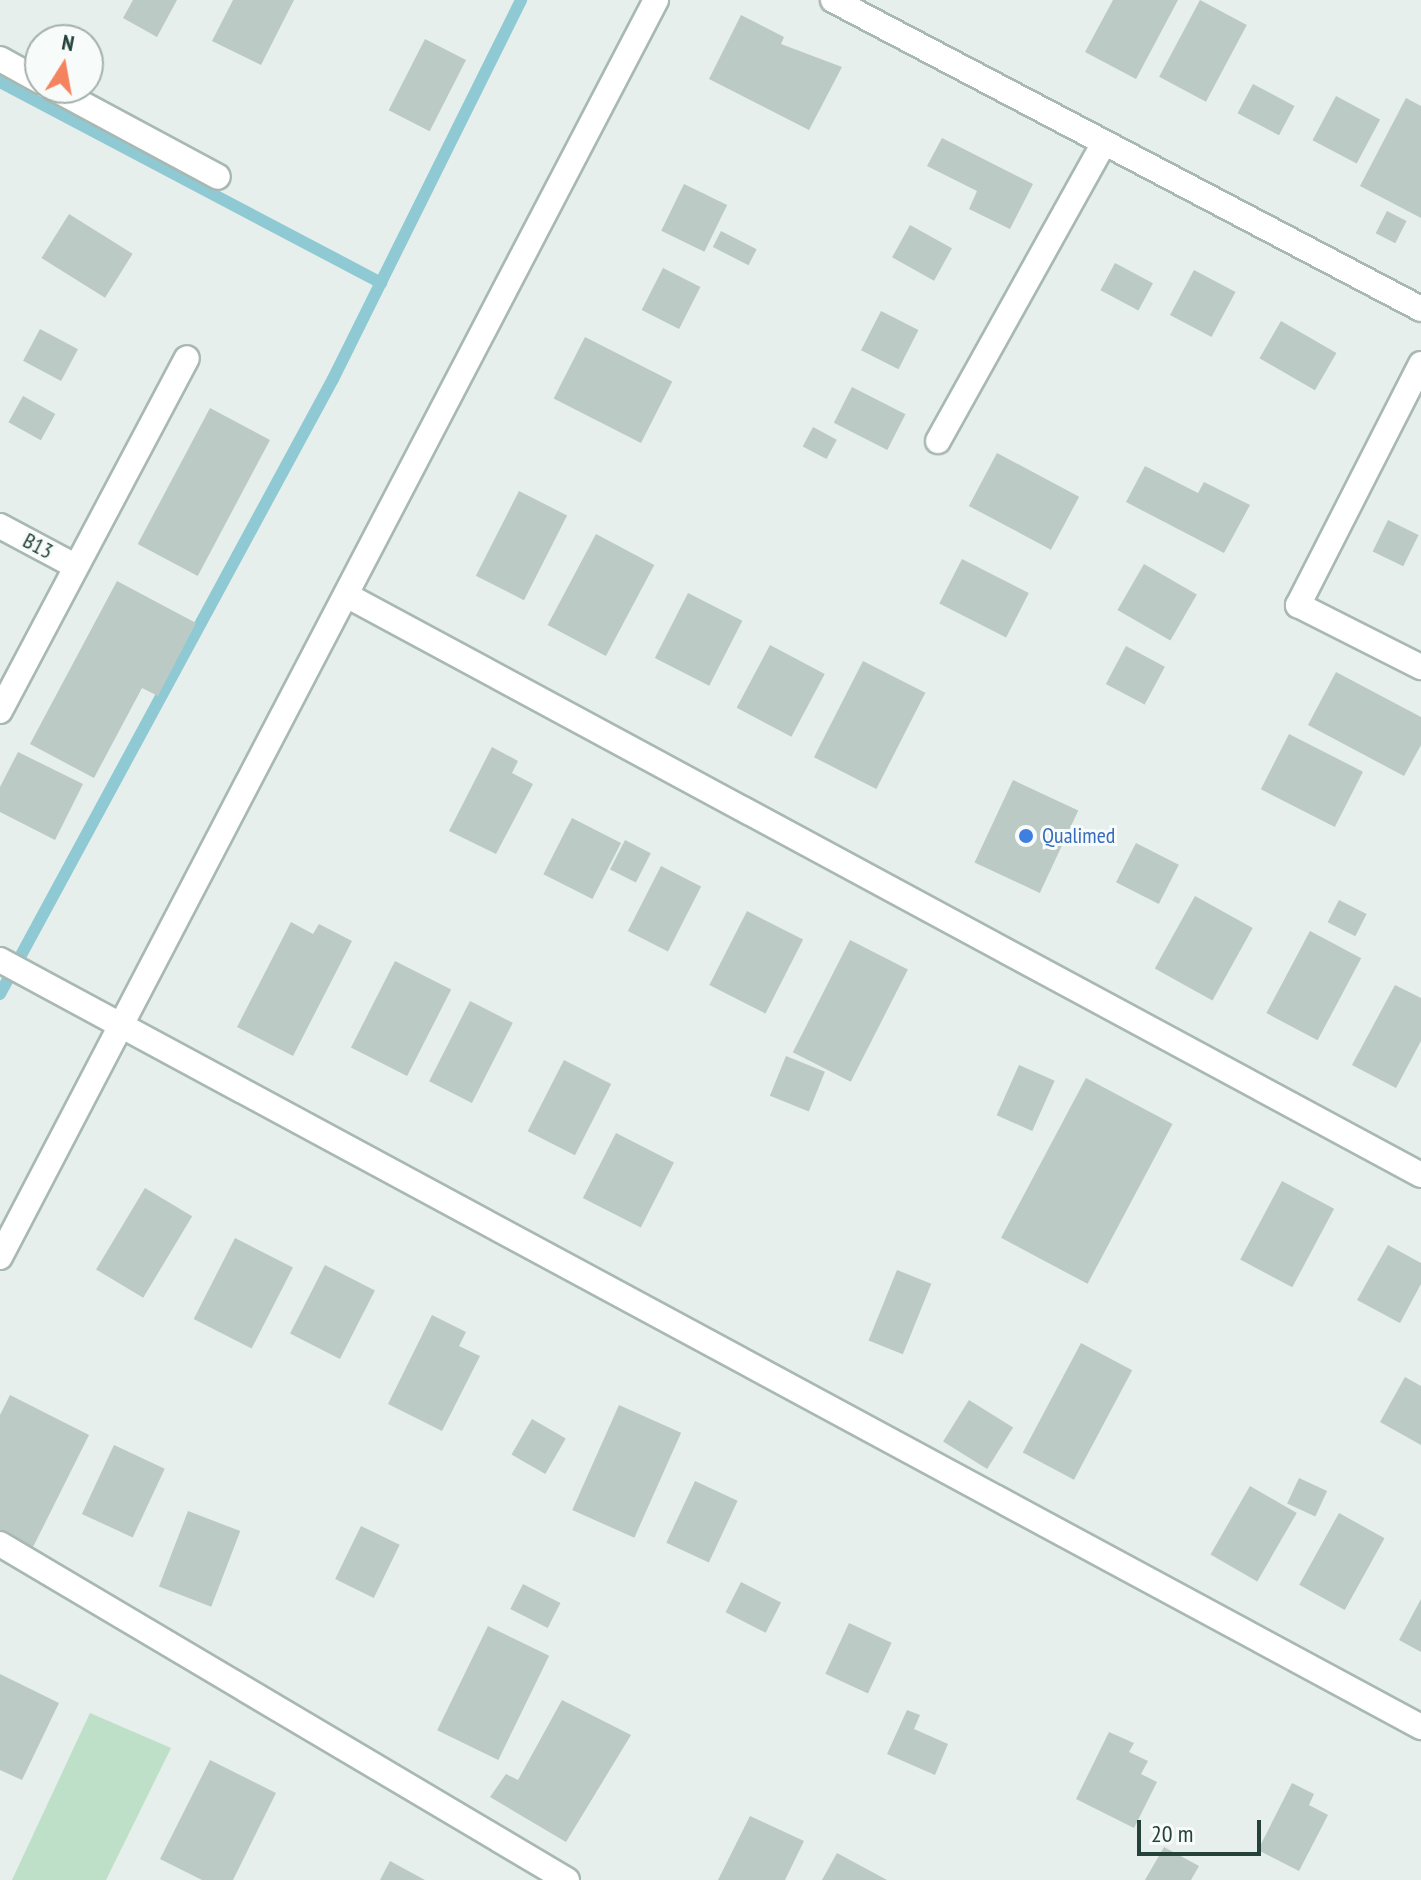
<!DOCTYPE html>
<style>
body{margin:0}
#map{position:relative;width:1421px;height:1880px;overflow:hidden;background:#e6efeb;font-family:"PT Sans Narrow",sans-serif}
div>[style]{position:absolute}
.green>*{inset:0;background:#bfe0c8}
.stream>*{height:12px;margin:-6px;padding:0 6px;transform-origin:6px;border-radius:6px;background:#8ec9d4}
.building>*{inset:0;background:#bbcac4;transform-origin:0 0}
.roads{filter:drop-shadow(2px 0 #a8b8b2) drop-shadow(-2px 0 #a8b8b2) drop-shadow(0 2px #a8b8b2) drop-shadow(0 -2px #a8b8b2)}
.service>*{height:24px;margin:-12px;padding:0 12px;transform-origin:12px;border-radius:12px;background:#fff}
.minor>*{height:24px;margin:-12px;padding:0 12px;transform-origin:12px;border-radius:12px;background:#fff}
.tertiary>*{height:24px;margin:-12px;padding:0 12px;transform-origin:12px;border-radius:12px;background:#fff}
.dots>*{width:22px;height:22px;translate:-50% -50%;box-sizing:border-box;border:4px solid #f7fbf9;border-radius:50%}
span{translate:-50% -50%;white-space:nowrap;text-align:center;line-height:1.15;-webkit-text-stroke:6px #f7fbf9;paint-order:stroke}
.street-label{font-size:22px;color:#24423a}
.shop-label{font-size:22px;color:#366cbe}
.left{translate:0 -50%;text-align:left}
.north{position:absolute;left:24px;top:24px;width:80px;height:80px;box-sizing:border-box;background:#f7fbf9;border:2px solid #a3b1ad;border-radius:50%;rotate:11deg;font-size:22px;font-weight:700;line-height:32px;text-align:center;color:#24423a}
.north::after{content:'';display:block;margin:auto;width:28px;height:36px;background:#f4845f;clip-path:polygon(50% 0,100% 100%,50% 72%,0 100%)}
.scale{position:absolute;left:1137px;top:1820px;width:124px;height:36px;box-sizing:border-box;border:4px solid #24423a;border-top:0;padding-left:10px;font-size:24px;line-height:28px;white-space:nowrap;color:#24423a;-webkit-text-stroke:6px #f7fbf9;paint-order:stroke}
</style>
<div id="map">
<div class="green">
<i style="clip-path:polygon(90px 1713px,171px 1748px,106px 1880px,12px 1880px)"></i>
</div>
<div class="stream">
<i style="left:0;top:82px;width:431px;rotate:27.8deg"></i>
<i style="left:0;top:994px;width:699px;rotate:-61.57deg"></i>
<i style="left:333px;top:379px;width:423px;rotate:-63.6deg"></i>
</div>
<div class="building">
<i style="clip-path:polygon(133px 0,177px 0,157px 37px,123px 18px)"></i>
<i style="clip-path:polygon(233px 0,294px 0,261px 65px,212px 41px)"></i>
<i style="clip-path:polygon(1113px 0,1178px 0,1136px 79px,1085px 52px)"></i>
<i style="left:1200px;top:0;width:53px;height:87px;rotate:28deg"></i>
<i style="clip-path:polygon(741px 15px,784px 37px,781px 44px,842px 67px,809px 130px,709px 79px)"></i>
<i style="left:425px;top:39px;width:46px;height:80px;rotate:27deg"></i>
<i style="left:1253px;top:84px;width:47px;height:33px;rotate:28deg"></i>
<i style="left:1336px;top:96px;width:50px;height:50px;rotate:28deg"></i>
<i style="clip-path:polygon(1406px 98px,1421px 106px,1421px 218px,1360px 186px)"></i>
<i style="clip-path:polygon(942px 138px,1033px 184px,1010px 229px,969px 209px,977px 191px,927px 166px)"></i>
<i style="left:684px;top:184px;width:48px;height:52px;rotate:26deg"></i>
<i style="left:1387px;top:211px;width:22px;height:25px;rotate:27deg"></i>
<i style="left:69px;top:214px;width:75px;height:52px;rotate:32deg"></i>
<i style="left:910px;top:225px;width:48px;height:37px;rotate:29deg"></i>
<i style="left:721px;top:231px;width:40px;height:18px;rotate:27deg"></i>
<i style="left:1115px;top:263px;width:43px;height:31px;rotate:28deg"></i>
<i style="left:663px;top:268px;width:42px;height:47px;rotate:27deg"></i>
<i style="left:1194px;top:270px;width:47px;height:51px;rotate:28deg"></i>
<i style="left:881px;top:311px;width:42px;height:44px;rotate:27deg"></i>
<i style="left:1281px;top:321px;width:64px;height:43px;rotate:30deg"></i>
<i style="left:40px;top:329px;width:43px;height:36px;rotate:28deg"></i>
<i style="left:585px;top:337px;width:98px;height:69px;rotate:27deg"></i>
<i style="left:852px;top:387px;width:60px;height:40px;rotate:27deg"></i>
<i style="left:23px;top:396px;width:37px;height:30px;rotate:29deg"></i>
<i style="left:210px;top:408px;width:68px;height:154px;rotate:28deg"></i>
<i style="left:813px;top:427px;width:27px;height:22px;rotate:28deg"></i>
<i style="left:997px;top:453px;width:93px;height:60px;rotate:28deg"></i>
<i style="clip-path:polygon(1145px 466px,1198px 493px,1204px 482px,1250px 505px,1224px 553px,1126px 502px)"></i>
<i style="left:519px;top:491px;width:54px;height:95px;rotate:27deg"></i>
<i style="left:1388px;top:520px;width:34px;height:35px;rotate:26deg"></i>
<i style="left:596px;top:534px;width:66px;height:103px;rotate:28deg"></i>
<i style="left:962px;top:559px;width:75px;height:50px;rotate:27deg"></i>
<i style="left:1144px;top:564px;width:61px;height:53px;rotate:30deg"></i>
<i style="clip-path:polygon(117px 581px,196px 623px,158px 696px,142px 688px,94px 778px,30px 744px)"></i>
<i style="left:688px;top:593px;width:61px;height:73px;rotate:27deg"></i>
<i style="left:770px;top:645px;width:62px;height:71px;rotate:28deg"></i>
<i style="left:1126px;top:646px;width:44px;height:43px;rotate:28deg"></i>
<i style="left:863px;top:661px;width:70px;height:108px;rotate:27deg"></i>
<i style="clip-path:polygon(1336px 672px,1421px 717px,1421px 745px,1404px 776px,1308px 725px)"></i>
<i style="left:1289px;top:734px;width:83px;height:62px;rotate:27deg"></i>
<i style="clip-path:polygon(492px 747px,518px 761px,512px 773px,533px 784px,496px 854px,449px 831px)"></i>
<i style="clip-path:polygon(18px 752px,83px 784px,55px 840px,0 812px,0 787px)"></i>
<i style="left:1013px;top:780px;width:72px;height:91px;rotate:25deg"></i>
<i style="left:572px;top:818px;width:55px;height:63px;rotate:27deg"></i>
<i style="left:625px;top:840px;width:29px;height:33px;rotate:27deg"></i>
<i style="left:1136px;top:843px;width:48px;height:44px;rotate:27deg"></i>
<i style="left:661px;top:866px;width:45px;height:73px;rotate:27deg"></i>
<i style="left:1195px;top:896px;width:66px;height:83px;rotate:29deg"></i>
<i style="left:1339px;top:900px;width:31px;height:25px;rotate:27deg"></i>
<i style="left:747px;top:911px;width:63px;height:83px;rotate:27deg"></i>
<i style="clip-path:polygon(291px 922px,313px 934px,319px 924px,352px 941px,293px 1056px,237px 1027px)"></i>
<i style="left:1310px;top:931px;width:58px;height:93px;rotate:28deg"></i>
<i style="left:850px;top:940px;width:65px;height:126px;rotate:27deg"></i>
<i style="left:395px;top:961px;width:63px;height:97px;rotate:27deg"></i>
<i style="clip-path:polygon(1395px 985px,1421px 998px,1421px 1041px,1396px 1088px,1352px 1065px)"></i>
<i style="left:470px;top:1001px;width:48px;height:90px;rotate:27deg"></i>
<i style="left:786px;top:1056px;width:42px;height:43px;rotate:22deg"></i>
<i style="left:564px;top:1060px;width:53px;height:80px;rotate:27deg"></i>
<i style="left:1019px;top:1065px;width:39px;height:55px;rotate:24deg"></i>
<i style="left:1086px;top:1078px;width:98px;height:181px;rotate:28deg"></i>
<i style="left:616px;top:1133px;width:65px;height:73px;rotate:27deg"></i>
<i style="left:1282px;top:1181px;width:59px;height:89px;rotate:28deg"></i>
<i style="left:145px;top:1188px;width:55px;height:95px;rotate:31deg"></i>
<i style="left:235px;top:1238px;width:65px;height:91px;rotate:27deg"></i>
<i style="clip-path:polygon(1388px 1245px,1421px 1263px,1421px 1284px,1400px 1323px,1357px 1300px)"></i>
<i style="left:325px;top:1265px;width:56px;height:77px;rotate:27deg"></i>
<i style="left:897px;top:1270px;width:37px;height:76px;rotate:22deg"></i>
<i style="clip-path:polygon(432px 1315px,466px 1332px,459px 1346px,480px 1356px,442px 1431px,388px 1404px)"></i>
<i style="left:1081px;top:1343px;width:58px;height:124px;rotate:28deg"></i>
<i style="clip-path:polygon(1405px 1377px,1421px 1386px,1421px 1445px,1380px 1422px)"></i>
<i style="clip-path:polygon(10px 1395px,89px 1435px,33px 1547px,0 1531px,0 1415px)"></i>
<i style="left:969px;top:1400px;width:52px;height:49px;rotate:32deg"></i>
<i style="left:619px;top:1405px;width:68px;height:115px;rotate:24deg"></i>
<i style="left:532px;top:1419px;width:39px;height:41px;rotate:30deg"></i>
<i style="left:114px;top:1445px;width:56px;height:76px;rotate:25deg"></i>
<i style="left:1299px;top:1478px;width:31px;height:28px;rotate:25deg"></i>
<i style="left:695px;top:1481px;width:47px;height:68px;rotate:25deg"></i>
<i style="left:1250px;top:1486px;width:54px;height:79px;rotate:30deg"></i>
<i style="left:188px;top:1511px;width:56px;height:81px;rotate:21deg"></i>
<i style="left:1339px;top:1513px;width:52px;height:82px;rotate:29deg"></i>
<i style="left:361px;top:1526px;width:43px;height:59px;rotate:26deg"></i>
<i style="left:741px;top:1582px;width:45px;height:34px;rotate:27deg"></i>
<i style="left:523px;top:1584px;width:42px;height:28px;rotate:27deg"></i>
<i style="clip-path:polygon(1421px 1599px,1421px 1652px,1399px 1640px)"></i>
<i style="left:849px;top:1623px;width:47px;height:56px;rotate:25deg"></i>
<i style="left:488px;top:1626px;width:68px;height:116px;rotate:26deg"></i>
<i style="clip-path:polygon(0 1674px,59px 1703px,22px 1780px,0 1770px)"></i>
<i style="clip-path:polygon(562px 1700px,631px 1735px,566px 1842px,490px 1797px,506px 1774px,518px 1780px)"></i>
<i style="clip-path:polygon(907px 1710px,920px 1715px,914px 1729px,948px 1744px,935px 1775px,887px 1754px)"></i>
<i style="clip-path:polygon(1109px 1732px,1134px 1743px,1129px 1752px,1148px 1761px,1141px 1774px,1157px 1782px,1134px 1828px,1076px 1799px)"></i>
<i style="clip-path:polygon(210px 1760px,276px 1793px,233px 1880px,202px 1880px,160px 1859px)"></i>
<i style="clip-path:polygon(1292px 1783px,1314px 1794px,1309px 1805px,1328px 1815px,1299px 1871px,1258px 1850px)"></i>
<i style="clip-path:polygon(750px 1816px,804px 1841px,785px 1880px,718px 1880px)"></i>
<i style="clip-path:polygon(1164px 1847px,1199px 1866px,1191px 1880px,1145px 1880px)"></i>
<i style="clip-path:polygon(837px 1853px,887px 1880px,822px 1880px)"></i>
<i style="clip-path:polygon(390px 1861px,425px 1880px,380px 1880px)"></i>
</div>
<div class="roads">
<div class="service">
<i style="left:938px;top:441px;width:341px;rotate:-60.9deg"></i>
</div>
<div class="minor">
<i style="left:833px;top:0;width:664px;rotate:27.72deg"></i>
<i style="left:0;top:59px;width:46px;rotate:28.8deg"></i>
<i style="left:53px;top:88px;width:187px;rotate:28.3deg"></i>
<i style="left:1421px;top:364px;width:271px;rotate:117deg"></i>
<i style="left:1298px;top:605px;width:138px;rotate:26.8deg"></i>
<i style="left:0;top:526px;width:85px;rotate:28.1deg"></i>
<i style="left:348px;top:596px;width:1219px;rotate:28.35deg"></i>
<i style="left:0;top:711px;width:399px;rotate:-62.1deg"></i>
<i style="left:0;top:960px;width:1615px;rotate:28.36deg"></i>
<i style="left:0;top:1544px;width:659px;rotate:30.65deg"></i>
</div>
<div class="tertiary">
<i style="left:0;top:1257px;width:1418px;rotate:-62.44deg"></i>
</div>
</div>
<div class="dots">
<i style="left:1026px;top:836px;background:#3f7fe0"></i>
</div>
<div class="street-label">
<span style="left:38px;top:546px;rotate:28deg">B13</span>
</div>
<div class="shop-label">
<span class="left" style="left:1042px;top:836px">Qualimed</span>
</div>
<div class="north">N</div>
<div class="scale">20 m</div>
</div>
